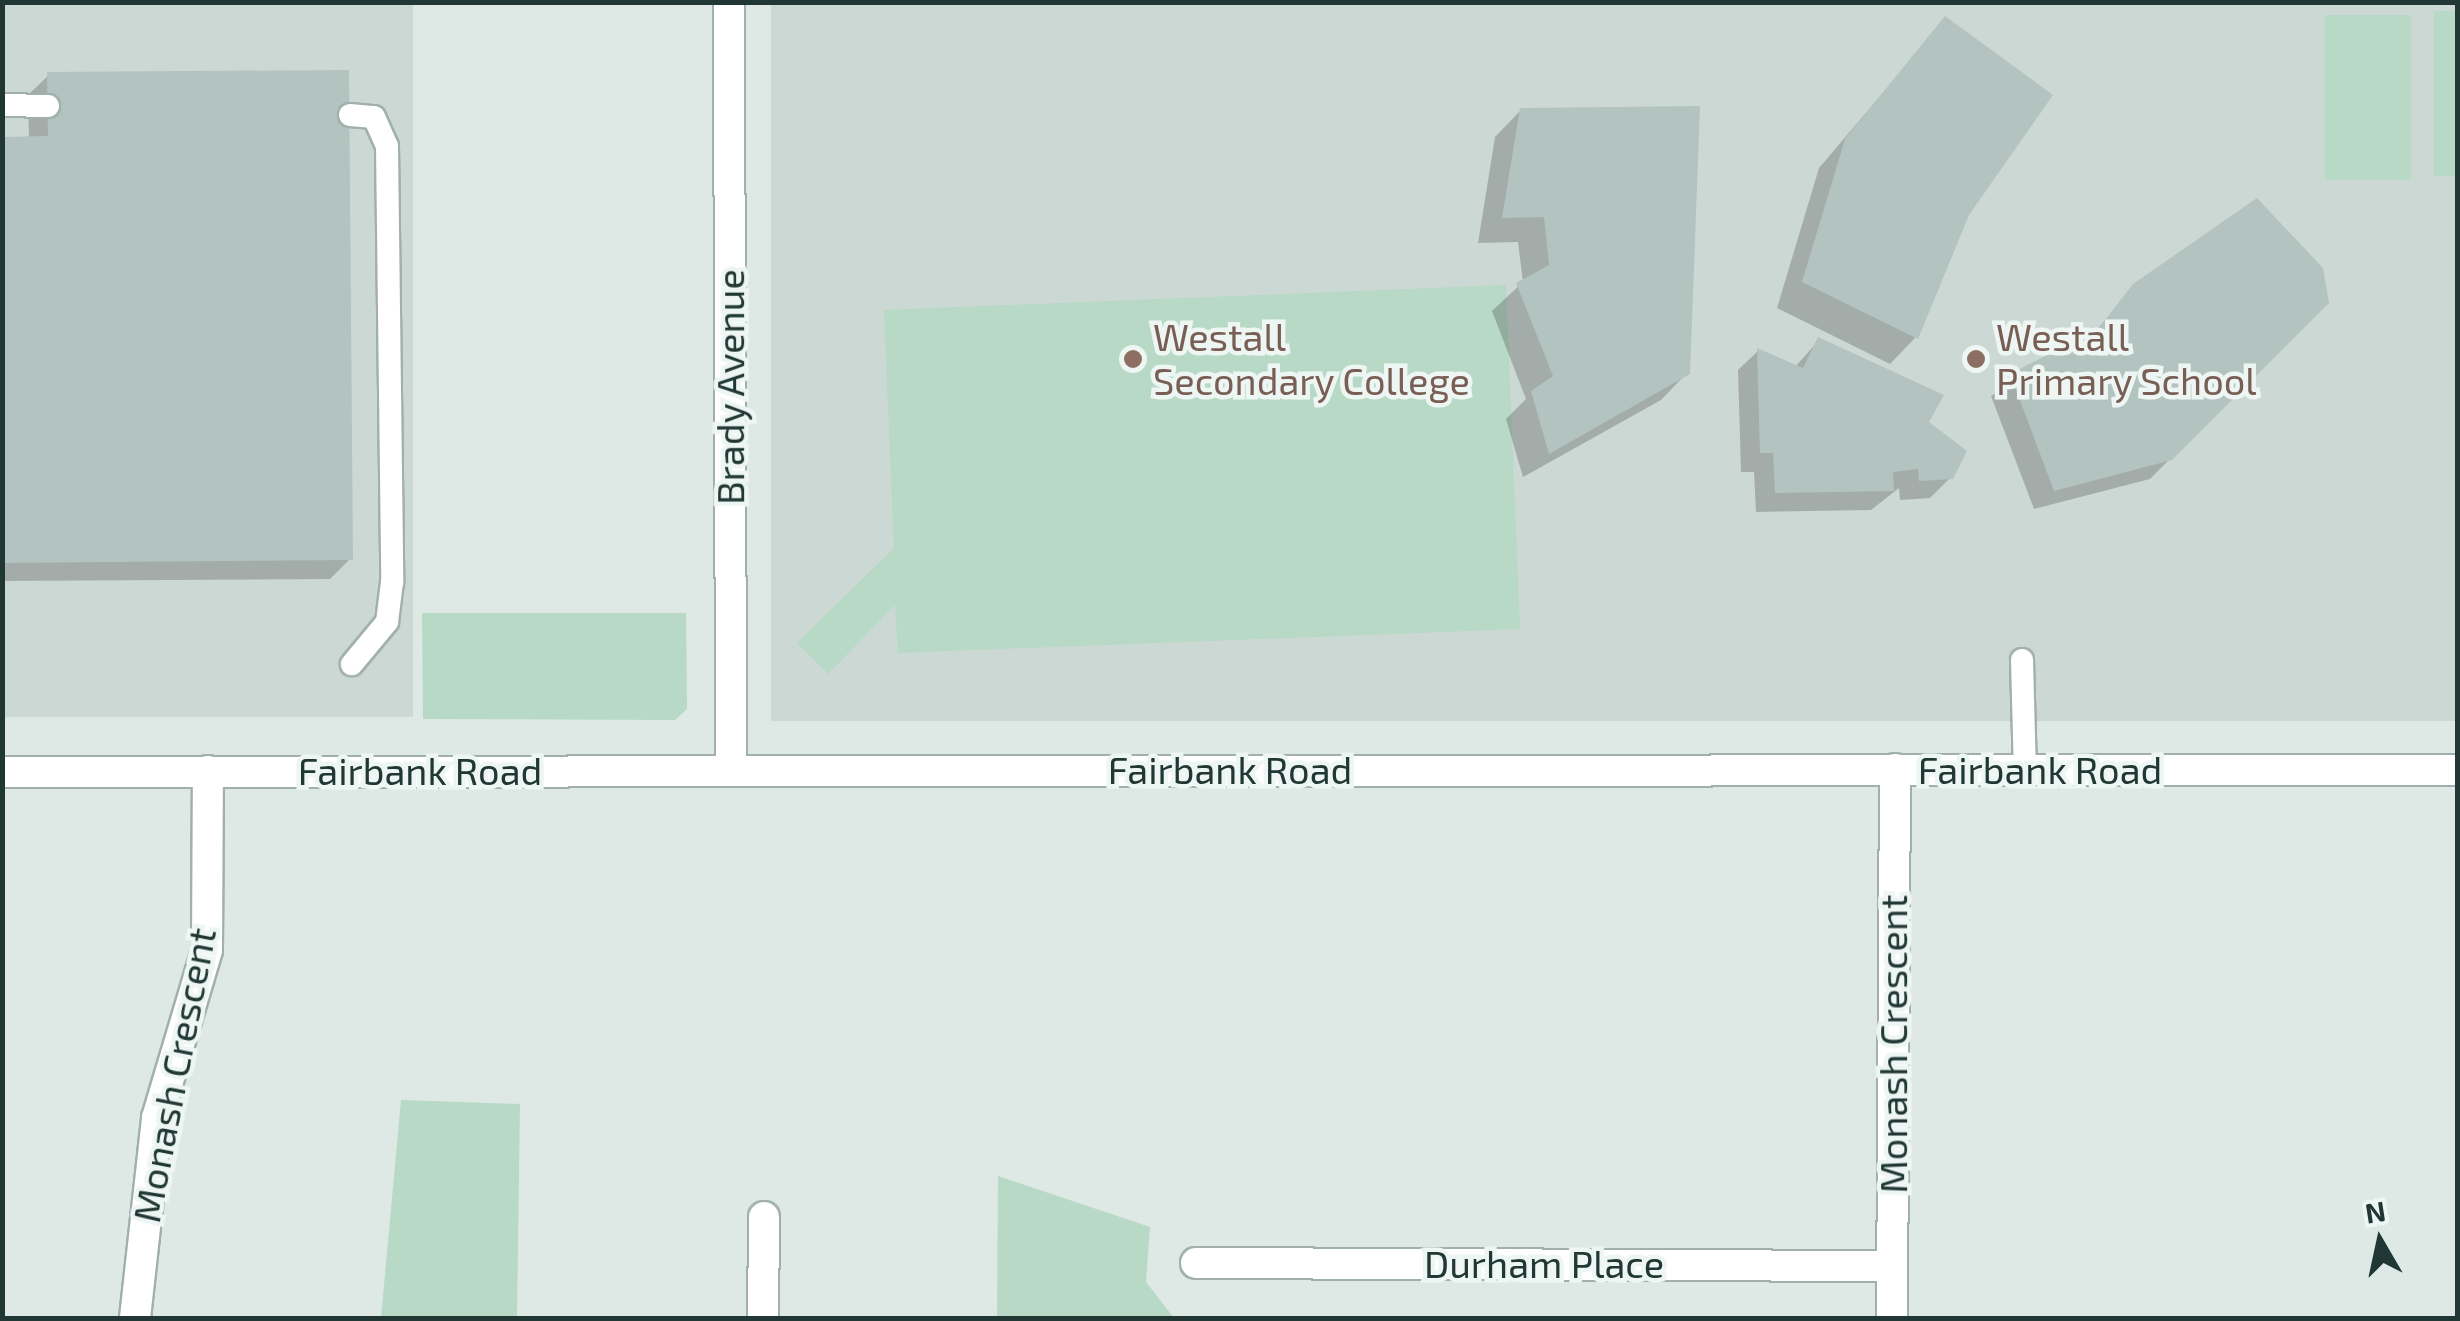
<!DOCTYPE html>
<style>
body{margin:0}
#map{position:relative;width:2460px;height:1321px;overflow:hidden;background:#dee9e5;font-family:"Exo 2",sans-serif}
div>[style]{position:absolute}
.built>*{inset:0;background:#ccd8d4;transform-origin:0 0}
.green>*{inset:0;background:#b7d9c5;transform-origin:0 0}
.shadow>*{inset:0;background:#0003}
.building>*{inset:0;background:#b3c3bf}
.roads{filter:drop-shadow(2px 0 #a1b0ac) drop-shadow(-2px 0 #a1b0ac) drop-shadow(0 2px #a1b0ac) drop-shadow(0 -2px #a1b0ac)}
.lane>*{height:22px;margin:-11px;padding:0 11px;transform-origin:11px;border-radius:11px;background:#fff}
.street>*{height:30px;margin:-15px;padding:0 15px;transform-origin:15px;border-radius:15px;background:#fff}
.secondary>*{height:30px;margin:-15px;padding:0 15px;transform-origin:15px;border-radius:15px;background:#fff}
.dots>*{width:28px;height:28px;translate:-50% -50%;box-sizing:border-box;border:5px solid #eef6f3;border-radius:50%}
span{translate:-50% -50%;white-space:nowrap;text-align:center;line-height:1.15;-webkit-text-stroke:9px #eef6f3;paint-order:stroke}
.education-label{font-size:38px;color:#785e54}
.left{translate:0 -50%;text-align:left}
.street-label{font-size:38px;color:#203734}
.frame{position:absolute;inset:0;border:5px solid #203734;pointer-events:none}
.north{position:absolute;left:2330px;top:1191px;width:100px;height:100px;-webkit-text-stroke:8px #eef6f3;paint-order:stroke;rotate:351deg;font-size:28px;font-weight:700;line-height:40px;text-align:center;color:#203734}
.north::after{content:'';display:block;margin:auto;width:35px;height:45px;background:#203734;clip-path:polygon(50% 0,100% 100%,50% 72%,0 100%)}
</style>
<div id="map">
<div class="built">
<i style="left:3px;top:3px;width:410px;height:714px"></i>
<i style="left:771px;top:3px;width:1686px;height:718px"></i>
</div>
<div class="green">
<i style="left:2434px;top:11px;width:23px;height:165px"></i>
<i style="left:2325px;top:15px;width:86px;height:165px"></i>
<i style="clip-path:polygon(1506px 285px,1520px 629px,898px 653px,895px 605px,828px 674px,797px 643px,894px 548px,884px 310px)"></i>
<i style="clip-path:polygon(422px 613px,686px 613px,687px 709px,675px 720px,423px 719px)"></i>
<i style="clip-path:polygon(401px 1100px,520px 1104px,517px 1318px,381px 1318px)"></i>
<i style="clip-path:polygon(998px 1176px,1150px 1227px,1146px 1282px,1174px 1318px,997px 1318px)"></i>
</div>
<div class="shadow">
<i style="clip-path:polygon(1946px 19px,1967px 214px,1915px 338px,1890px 364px,1777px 308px,1819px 168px)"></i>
<i style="clip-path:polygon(49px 75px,350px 559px,330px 579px,2px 581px,2px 139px,29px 139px,28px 95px)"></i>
<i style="clip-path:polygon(1521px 110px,1687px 373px,1661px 400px,1523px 477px,1506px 419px,1526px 399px,1492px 311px,1523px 282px,1518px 242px,1478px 243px,1495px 137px)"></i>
<i style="clip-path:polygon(2135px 286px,2326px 302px,2150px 479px,2034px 509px,1991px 396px,2093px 334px)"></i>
<i style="clip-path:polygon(1819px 340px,1925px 423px,1951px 477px,1930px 498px,1900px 500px,1899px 488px,1871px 510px,1756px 512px,1754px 472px,1741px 472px,1738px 370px,1758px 351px,1795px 367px)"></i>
</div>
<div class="building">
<i style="clip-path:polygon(1945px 16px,2053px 95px,1969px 215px,1918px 339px,1802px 282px,1845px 139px)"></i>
<i style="clip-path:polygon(349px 70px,353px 560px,2px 563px,2px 137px,48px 136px,47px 72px)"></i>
<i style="clip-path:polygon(1700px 106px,1690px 374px,1549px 454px,1531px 391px,1553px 376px,1516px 283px,1549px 265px,1544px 217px,1502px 218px,1520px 108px)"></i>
<i style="clip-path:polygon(2257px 198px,2323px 268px,2329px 303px,2172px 460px,2054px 491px,2010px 374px,2099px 328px,2133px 284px)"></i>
<i style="clip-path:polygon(1818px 337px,1944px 395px,1929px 422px,1967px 451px,1953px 479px,1919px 481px,1918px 469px,1893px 472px,1894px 491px,1775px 493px,1773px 453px,1760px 453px,1757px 348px,1803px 368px)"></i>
</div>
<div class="roads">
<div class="lane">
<i style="left:2px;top:105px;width:46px;rotate:1.2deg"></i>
<i style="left:350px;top:115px;width:24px;rotate:5deg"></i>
<i style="left:374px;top:117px;width:32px;rotate:66deg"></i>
<i style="left:387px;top:146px;width:436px;rotate:89.3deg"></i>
<i style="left:392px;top:582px;width:40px;rotate:97.1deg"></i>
<i style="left:387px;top:622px;width:55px;rotate:129.8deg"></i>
<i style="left:2022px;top:660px;width:111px;rotate:88.5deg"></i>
</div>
<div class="street">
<i style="left:729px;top:2px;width:769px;rotate:89.85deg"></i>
<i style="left:1196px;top:1263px;width:696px;rotate:0.25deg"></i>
<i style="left:135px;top:1318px;width:201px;rotate:-83.7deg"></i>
<i style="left:157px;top:1118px;width:175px;rotate:-73.4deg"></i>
<i style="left:207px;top:950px;width:179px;rotate:-89.7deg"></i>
<i style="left:763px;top:1318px;width:101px;rotate:-89.4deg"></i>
<i style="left:1892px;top:1318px;width:549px;rotate:-89.69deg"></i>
</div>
<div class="secondary">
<i style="left:2px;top:772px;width:2456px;rotate:-0.05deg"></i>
</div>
</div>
<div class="dots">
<i style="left:1133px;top:359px;background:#8d6e63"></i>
<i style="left:1976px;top:359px;background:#8d6e63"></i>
</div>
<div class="education-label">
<span class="left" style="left:1153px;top:359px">Westall<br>Secondary College</span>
<span class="left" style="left:1996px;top:359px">Westall<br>Primary School</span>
</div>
<div class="street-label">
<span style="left:730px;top:387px;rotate:-90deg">Brady Avenue</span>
<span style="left:1230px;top:770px">Fairbank Road</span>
<span style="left:2040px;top:770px">Fairbank Road</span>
<span style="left:420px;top:771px">Fairbank Road</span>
<span style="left:1893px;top:1044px;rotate:-90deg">Monash Crescent</span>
<span style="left:174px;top:1075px;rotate:-79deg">Monash Crescent</span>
<span style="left:1544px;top:1264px">Durham Place</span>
</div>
<div class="frame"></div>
<div class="north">N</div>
</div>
